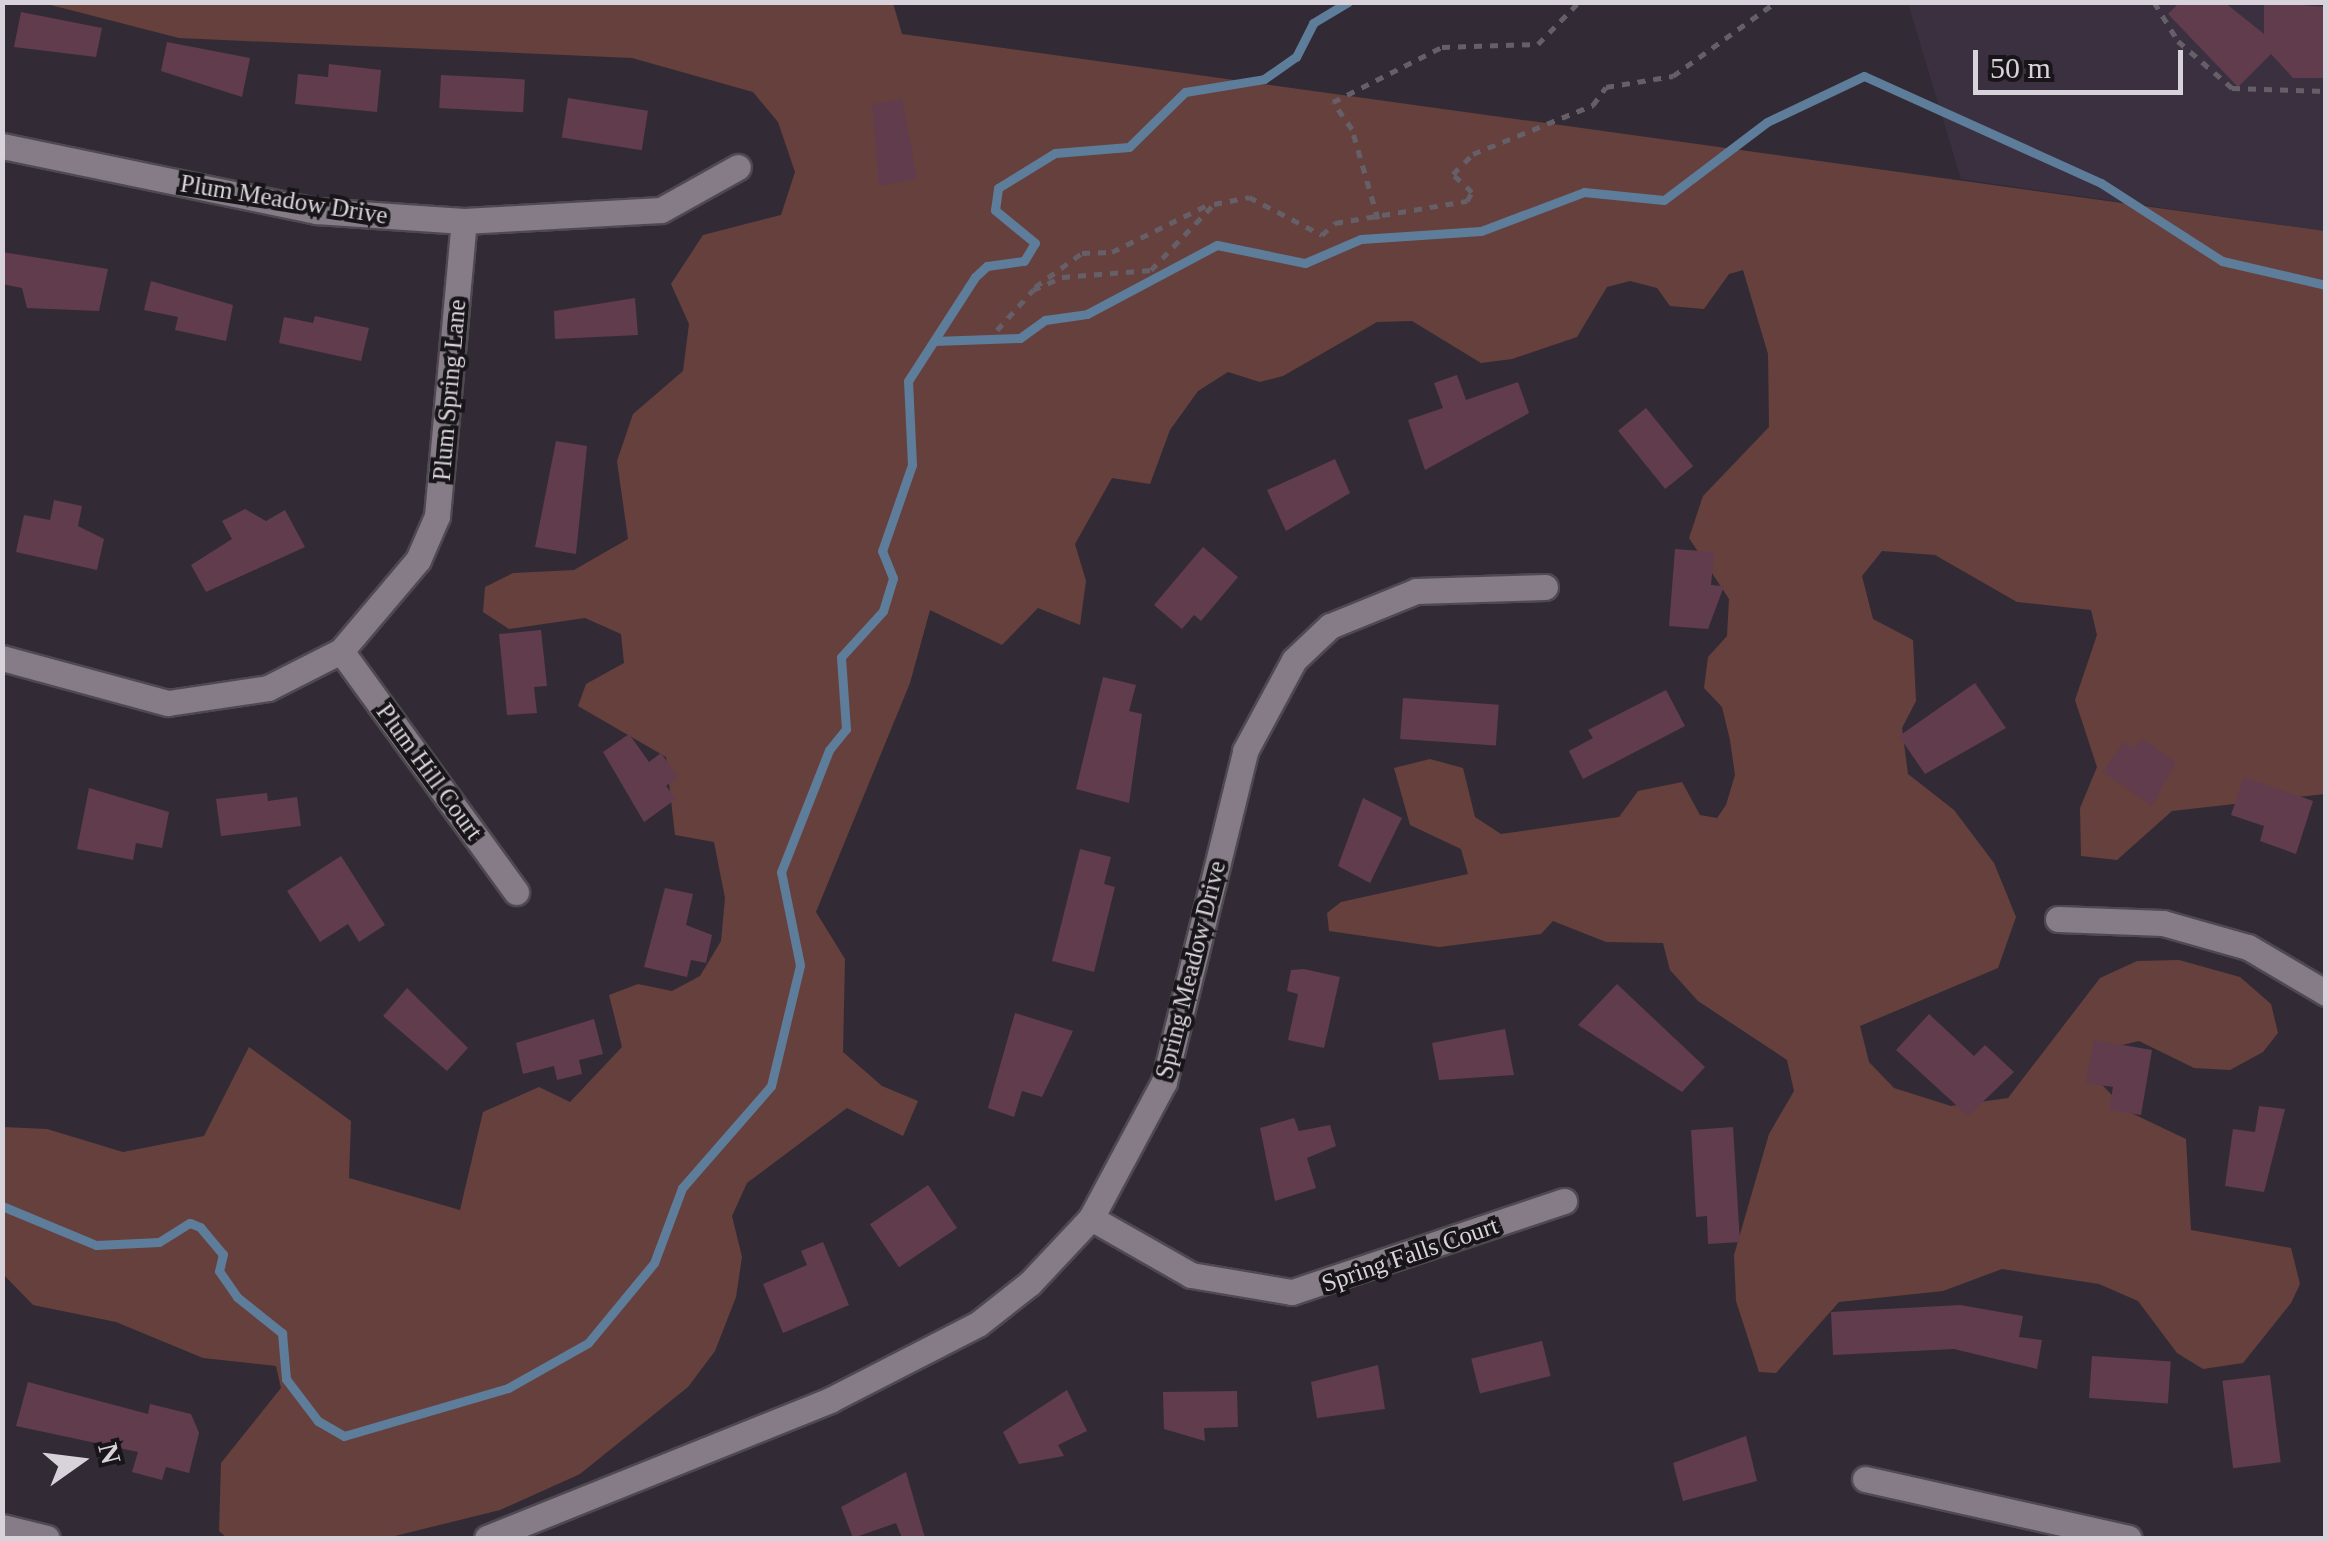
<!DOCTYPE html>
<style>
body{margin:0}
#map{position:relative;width:2328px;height:1541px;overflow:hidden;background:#322b35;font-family:"Times New Roman",serif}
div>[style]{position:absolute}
.built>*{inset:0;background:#3b3040}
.green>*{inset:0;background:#66403d}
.stream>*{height:9px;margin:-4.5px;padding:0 4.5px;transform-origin:4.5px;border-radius:4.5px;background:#5d7d9a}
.building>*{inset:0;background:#613c4d;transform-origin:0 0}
.path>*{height:5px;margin-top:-2.5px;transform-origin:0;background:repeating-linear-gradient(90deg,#655f68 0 8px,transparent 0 16px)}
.roads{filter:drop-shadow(2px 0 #4f4951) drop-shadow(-2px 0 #4f4951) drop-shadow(0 2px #4f4951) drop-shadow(0 -2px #4f4951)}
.minor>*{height:25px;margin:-12.5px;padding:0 12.5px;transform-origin:12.5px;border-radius:12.5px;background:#857c88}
span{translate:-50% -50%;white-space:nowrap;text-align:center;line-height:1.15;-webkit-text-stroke:8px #181519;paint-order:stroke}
.street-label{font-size:25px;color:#d8d3da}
.frame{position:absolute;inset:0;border:5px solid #d8d3da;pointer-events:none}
.north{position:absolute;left:30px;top:1411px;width:100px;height:100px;-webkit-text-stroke:8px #181519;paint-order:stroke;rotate:76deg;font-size:28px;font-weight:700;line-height:40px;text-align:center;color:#d8d3da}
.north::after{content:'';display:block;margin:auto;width:35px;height:45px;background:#d8d3da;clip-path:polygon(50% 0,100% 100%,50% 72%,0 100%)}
.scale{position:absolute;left:1973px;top:50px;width:210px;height:45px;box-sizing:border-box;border:5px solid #d8d3da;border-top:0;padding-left:12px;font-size:30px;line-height:35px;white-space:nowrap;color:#d8d3da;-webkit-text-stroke:8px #181519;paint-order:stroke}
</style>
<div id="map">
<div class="built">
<i style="clip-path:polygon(1908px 3px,2325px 3px,2325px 231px,1961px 179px)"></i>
</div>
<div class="green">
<i style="clip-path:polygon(43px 3px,893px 3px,902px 34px,2325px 231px,2325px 794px,2172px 811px,2117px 860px,2081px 856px,2080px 808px,2097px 767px,2075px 700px,2097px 635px,2091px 610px,2017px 602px,1935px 555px,1882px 551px,1862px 576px,1873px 619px,1913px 640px,1916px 701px,1902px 728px,1908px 774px,1954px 810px,1994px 863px,2016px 917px,1998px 968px,1860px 1026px,1869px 1062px,1894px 1088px,1951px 1106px,2008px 1098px,2100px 978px,2137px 961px,2179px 960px,2240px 977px,2271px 1004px,2278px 1033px,2263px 1052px,2230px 1070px,2194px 1068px,2139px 1041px,2109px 1048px,2089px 1071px,2127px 1111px,2186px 1139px,2191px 1230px,2291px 1248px,2300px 1284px,2291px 1303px,2243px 1363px,2203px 1369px,2177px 1353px,2138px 1301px,2099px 1284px,2002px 1269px,1943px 1291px,1839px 1302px,1776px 1373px,1759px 1372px,1736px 1301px,1734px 1255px,1769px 1134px,1794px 1091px,1787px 1060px,1698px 1001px,1670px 970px,1663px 943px,1606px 942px,1553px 921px,1541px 934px,1439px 947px,1329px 931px,1327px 913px,1341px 902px,1468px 874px,1461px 849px,1410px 825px,1394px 768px,1430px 759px,1463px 768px,1475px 817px,1501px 834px,1619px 817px,1638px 791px,1682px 782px,1700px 815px,1717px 818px,1726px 805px,1735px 775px,1730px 740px,1722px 707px,1704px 688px,1708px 657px,1727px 636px,1729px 599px,1689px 538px,1703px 496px,1769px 427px,1768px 354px,1743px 270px,1729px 274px,1704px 309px,1670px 306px,1657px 288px,1630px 281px,1607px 287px,1577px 337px,1512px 359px,1481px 363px,1412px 321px,1377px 322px,1283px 376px,1260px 382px,1228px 372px,1198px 391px,1170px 430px,1150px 484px,1112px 478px,1075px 544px,1086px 581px,1080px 625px,1038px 608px,1002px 645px,930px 610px,910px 683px,816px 912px,845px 959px,843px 1052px,882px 1086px,918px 1101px,903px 1136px,847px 1108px,747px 1183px,732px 1216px,742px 1257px,736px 1297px,715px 1351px,688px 1387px,580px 1474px,500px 1510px,387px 1538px,227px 1538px,219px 1531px,221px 1463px,281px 1388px,276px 1366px,203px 1358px,116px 1322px,33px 1305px,3px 1274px,3px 1127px,47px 1129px,123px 1152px,204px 1136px,249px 1047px,351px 1121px,349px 1178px,460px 1210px,483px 1112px,539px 1087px,570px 1102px,622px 1047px,609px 995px,638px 984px,672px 991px,700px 976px,721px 941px,725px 898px,714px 842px,675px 835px,666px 757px,578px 706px,586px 684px,624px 663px,621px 634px,585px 618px,509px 629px,483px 612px,485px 587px,513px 573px,574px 570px,628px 539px,617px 461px,633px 414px,683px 371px,689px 324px,671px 284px,703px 235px,781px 215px,795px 172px,778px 122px,753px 92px,632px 58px,179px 38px)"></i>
</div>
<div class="stream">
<i style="left:934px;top:341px;width:86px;rotate:-2deg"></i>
<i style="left:1020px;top:338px;width:31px;rotate:-36deg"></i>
<i style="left:1045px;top:320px;width:42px;rotate:-8.1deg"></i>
<i style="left:1087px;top:314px;width:147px;rotate:-28deg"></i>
<i style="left:1217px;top:245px;width:90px;rotate:11.6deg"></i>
<i style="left:1305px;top:263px;width:61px;rotate:-23.2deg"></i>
<i style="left:1361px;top:239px;width:120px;rotate:-3.8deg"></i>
<i style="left:1481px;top:231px;width:110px;rotate:-20.7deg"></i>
<i style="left:1584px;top:192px;width:80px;rotate:5.7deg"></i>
<i style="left:1664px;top:200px;width:129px;rotate:-37.1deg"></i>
<i style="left:1767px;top:122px;width:107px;rotate:-25.4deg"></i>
<i style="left:1864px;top:76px;width:260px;rotate:24.3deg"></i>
<i style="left:2101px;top:183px;width:144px;rotate:32.8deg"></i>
<i style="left:2222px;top:261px;width:107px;rotate:13deg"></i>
<i style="left:2px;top:1206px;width:102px;rotate:22.5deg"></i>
<i style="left:96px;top:1245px;width:63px;rotate:-2.7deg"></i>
<i style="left:159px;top:1242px;width:36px;rotate:-32deg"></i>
<i style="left:190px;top:1223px;width:11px;rotate:22deg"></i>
<i style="left:200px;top:1227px;width:35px;rotate:50deg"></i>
<i style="left:223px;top:1254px;width:17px;rotate:103deg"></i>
<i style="left:219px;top:1271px;width:32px;rotate:55deg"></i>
<i style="left:237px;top:1297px;width:58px;rotate:38.7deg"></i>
<i style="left:282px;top:1333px;width:46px;rotate:85deg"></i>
<i style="left:286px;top:1379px;width:53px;rotate:52.7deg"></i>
<i style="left:318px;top:1421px;width:30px;rotate:30deg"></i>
<i style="left:344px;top:1436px;width:171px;rotate:-16.3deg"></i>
<i style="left:508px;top:1388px;width:92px;rotate:-29.4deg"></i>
<i style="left:588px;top:1343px;width:104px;rotate:-50.5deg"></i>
<i style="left:654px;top:1263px;width:80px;rotate:-69.5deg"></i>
<i style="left:682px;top:1188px;width:135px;rotate:-48.9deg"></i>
<i style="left:771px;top:1086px;width:124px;rotate:-76.5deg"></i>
<i style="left:800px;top:965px;width:95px;rotate:-101.5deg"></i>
<i style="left:781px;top:872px;width:131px;rotate:-68.5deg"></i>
<i style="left:829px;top:750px;width:27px;rotate:-51deg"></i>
<i style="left:846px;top:729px;width:72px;rotate:-94deg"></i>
<i style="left:841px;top:657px;width:62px;rotate:-47.6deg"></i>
<i style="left:883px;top:611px;width:34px;rotate:-73deg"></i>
<i style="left:893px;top:578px;width:29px;rotate:-112deg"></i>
<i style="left:882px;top:551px;width:91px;rotate:-70.8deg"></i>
<i style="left:912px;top:465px;width:84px;rotate:-92.7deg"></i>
<i style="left:908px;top:381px;width:124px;rotate:-57.2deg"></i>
<i style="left:975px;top:277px;width:16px;rotate:-43deg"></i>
<i style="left:987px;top:266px;width:37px;rotate:-8deg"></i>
<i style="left:1024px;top:261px;width:21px;rotate:-59deg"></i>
<i style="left:1035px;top:243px;width:52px;rotate:-140.5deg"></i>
<i style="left:995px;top:210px;width:22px;rotate:-82deg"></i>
<i style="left:998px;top:188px;width:67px;rotate:-31.6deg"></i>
<i style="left:1055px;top:153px;width:74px;rotate:-4.6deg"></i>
<i style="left:1129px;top:147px;width:78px;rotate:-44.5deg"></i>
<i style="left:1185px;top:92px;width:80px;rotate:-9.3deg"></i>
<i style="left:1264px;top:79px;width:39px;rotate:-35deg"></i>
<i style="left:1296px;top:57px;width:38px;rotate:-63deg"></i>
<i style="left:1313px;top:23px;width:41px;rotate:-31deg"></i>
</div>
<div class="building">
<i style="clip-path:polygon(2180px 2px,2224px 2px,2264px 34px,2264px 2px,2326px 7px,2326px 78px,2293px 78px,2271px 54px,2238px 87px,2168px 14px)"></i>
<i style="clip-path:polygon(21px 12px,102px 28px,96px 57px,14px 47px)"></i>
<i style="clip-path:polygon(167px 42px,250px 58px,242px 97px,161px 71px)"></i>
<i style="clip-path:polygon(329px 64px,381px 70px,377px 112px,295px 104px,298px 74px,328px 77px)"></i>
<i style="left:441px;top:75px;width:84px;height:33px;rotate:3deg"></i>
<i style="left:568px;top:98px;width:81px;height:40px;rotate:9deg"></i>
<i style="clip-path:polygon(902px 99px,917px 179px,879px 186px,872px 104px)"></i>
<i style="clip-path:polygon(2px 252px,108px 269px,99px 311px,27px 308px,22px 288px,2px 284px)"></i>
<i style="clip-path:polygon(151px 281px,233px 305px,226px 341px,175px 330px,178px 317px,144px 310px)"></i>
<i style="clip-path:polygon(635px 298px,638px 335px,555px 339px,554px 311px)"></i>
<i style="clip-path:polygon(315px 316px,369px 328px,361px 361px,279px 343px,284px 317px,313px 323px)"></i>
<i style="clip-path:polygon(1457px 375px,1466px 400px,1518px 382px,1529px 413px,1425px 470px,1408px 420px,1443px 408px,1434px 383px)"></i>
<i style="left:1646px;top:408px;width:75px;height:36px;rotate:51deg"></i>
<i style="clip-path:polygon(556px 441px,587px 446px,576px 554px,535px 547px)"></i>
<i style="clip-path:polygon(1335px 459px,1350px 493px,1286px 531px,1267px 490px)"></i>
<i style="clip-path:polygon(54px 500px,82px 506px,78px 526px,104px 539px,97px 570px,16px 552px,24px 515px,50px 520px)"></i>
<i style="clip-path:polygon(245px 509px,266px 521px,285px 510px,305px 547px,206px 592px,191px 565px,232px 539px,222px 521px)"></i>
<i style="clip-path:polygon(1203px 547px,1238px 577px,1201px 621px,1194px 615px,1182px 629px,1154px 605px)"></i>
<i style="clip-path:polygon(1675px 549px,1714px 552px,1711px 585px,1724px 586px,1708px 629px,1669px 626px)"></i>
<i style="clip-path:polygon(541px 630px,547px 686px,534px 687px,537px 713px,507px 715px,499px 634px)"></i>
<i style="clip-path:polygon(1103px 677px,1136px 685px,1129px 711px,1142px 714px,1129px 803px,1076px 789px)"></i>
<i style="clip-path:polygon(1975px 683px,2006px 728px,1925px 774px,1899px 736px)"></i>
<i style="clip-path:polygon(1666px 690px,1685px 726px,1583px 779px,1569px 751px,1593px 738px,1588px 730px)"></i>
<i style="left:1403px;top:698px;width:96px;height:41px;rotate:4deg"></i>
<i style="clip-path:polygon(629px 734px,649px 762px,661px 753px,678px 777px,666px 786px,676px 799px,644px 822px,603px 752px)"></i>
<i style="clip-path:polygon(2142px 738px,2176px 762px,2152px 806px,2103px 772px,2124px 742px,2134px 749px)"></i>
<i style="clip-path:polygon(2244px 777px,2313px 801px,2296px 854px,2260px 841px,2264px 826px,2231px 815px)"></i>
<i style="clip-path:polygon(89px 788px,169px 812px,162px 848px,136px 843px,133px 860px,77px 849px)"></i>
<i style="clip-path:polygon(267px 793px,268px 801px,297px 797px,301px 826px,221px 836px,216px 799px)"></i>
<i style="clip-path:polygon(1363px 798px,1402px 818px,1370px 883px,1338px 866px)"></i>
<i style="clip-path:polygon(1080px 849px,1111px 857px,1104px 884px,1115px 887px,1094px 972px,1052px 961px)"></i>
<i style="clip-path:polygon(341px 856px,385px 925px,359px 942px,348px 924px,320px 942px,287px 891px)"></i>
<i style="clip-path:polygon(665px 888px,693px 894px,686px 925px,712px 935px,706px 963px,691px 960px,687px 977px,644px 967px)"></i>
<i style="clip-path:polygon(1304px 969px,1340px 977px,1324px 1048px,1288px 1040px,1298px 994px,1287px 991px,1291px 970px)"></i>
<i style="clip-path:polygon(1617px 984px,1705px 1067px,1682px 1092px,1578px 1025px)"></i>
<i style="clip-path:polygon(407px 988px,468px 1048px,447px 1071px,383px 1016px)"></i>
<i style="clip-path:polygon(1015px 1013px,1073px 1031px,1042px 1097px,1022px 1091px,1014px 1117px,988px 1108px)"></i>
<i style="clip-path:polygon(1929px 1014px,1974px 1056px,1985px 1045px,2014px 1072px,1968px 1116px,1896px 1050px)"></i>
<i style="clip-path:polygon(594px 1019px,603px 1054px,579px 1060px,582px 1074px,557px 1080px,554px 1066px,523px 1074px,516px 1043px)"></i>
<i style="clip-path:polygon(1505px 1029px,1514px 1075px,1439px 1080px,1432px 1043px)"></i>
<i style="clip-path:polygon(2094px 1040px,2152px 1050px,2141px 1115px,2109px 1110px,2113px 1087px,2086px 1083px)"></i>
<i style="clip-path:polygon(2259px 1106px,2285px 1109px,2264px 1192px,2225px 1186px,2233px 1129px,2255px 1132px)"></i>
<i style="clip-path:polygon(1294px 1118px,1299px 1131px,1330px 1125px,1336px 1146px,1307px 1158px,1316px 1188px,1275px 1201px,1260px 1128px)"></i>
<i style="clip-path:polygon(1733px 1127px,1740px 1242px,1708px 1244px,1707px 1216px,1696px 1217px,1691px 1130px)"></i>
<i style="left:928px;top:1185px;width:52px;height:70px;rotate:56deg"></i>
<i style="clip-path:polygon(823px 1242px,849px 1305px,783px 1333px,763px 1284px,807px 1265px,801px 1251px)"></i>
<i style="clip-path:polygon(1960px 1305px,2023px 1316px,2019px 1337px,2042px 1340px,2037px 1369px,1954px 1349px,1833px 1355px,1831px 1312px)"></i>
<i style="left:1542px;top:1341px;width:36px;height:73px;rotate:76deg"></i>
<i style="left:2092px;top:1356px;width:79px;height:42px;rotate:4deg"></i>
<i style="clip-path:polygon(1378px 1365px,1385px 1409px,1317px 1418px,1311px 1382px)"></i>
<i style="left:2270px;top:1375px;width:88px;height:48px;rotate:83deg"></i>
<i style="clip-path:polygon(28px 1382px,148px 1414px,150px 1404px,191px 1414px,199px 1433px,189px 1473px,166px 1467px,162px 1480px,132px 1472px,138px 1452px,16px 1426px)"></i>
<i style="clip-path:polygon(1067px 1390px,1087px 1431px,1058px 1445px,1064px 1456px,1019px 1464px,1003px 1432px)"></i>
<i style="clip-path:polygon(1237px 1391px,1238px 1427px,1204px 1428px,1205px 1441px,1164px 1429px,1163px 1392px)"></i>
<i style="clip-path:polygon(1746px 1436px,1757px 1481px,1683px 1501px,1673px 1463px)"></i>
<i style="clip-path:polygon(906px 1472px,925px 1538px,902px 1538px,896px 1523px,853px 1538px,841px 1507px)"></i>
</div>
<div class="path">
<i style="left:2154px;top:2px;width:46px;rotate:58.4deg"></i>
<i style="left:2178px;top:41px;width:72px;rotate:41deg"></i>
<i style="left:2232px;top:88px;width:94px;rotate:1.8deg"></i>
<i style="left:1378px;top:219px;width:94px;rotate:-106.1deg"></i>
<i style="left:1352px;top:129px;width:33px;rotate:-125deg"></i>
<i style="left:1333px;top:102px;width:122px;rotate:-26.8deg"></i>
<i style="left:1442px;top:47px;width:96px;rotate:-1.8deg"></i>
<i style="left:1538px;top:44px;width:59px;rotate:-45.7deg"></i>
<i style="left:1035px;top:287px;width:58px;rotate:-35.9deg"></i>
<i style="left:1082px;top:253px;width:30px;rotate:-2deg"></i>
<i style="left:1112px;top:252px;width:108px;rotate:-26.3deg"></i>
<i style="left:997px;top:330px;width:54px;rotate:-48deg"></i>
<i style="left:1033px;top:290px;width:32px;rotate:-24deg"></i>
<i style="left:1062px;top:277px;width:89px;rotate:-4.5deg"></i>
<i style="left:1151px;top:270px;width:91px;rotate:-46.3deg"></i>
<i style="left:1214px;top:204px;width:36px;rotate:-11deg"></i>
<i style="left:1249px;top:197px;width:82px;rotate:27.5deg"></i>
<i style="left:1322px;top:235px;width:18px;rotate:-43deg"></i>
<i style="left:1335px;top:223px;width:134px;rotate:-9.5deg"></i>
<i style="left:1467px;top:201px;width:10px;rotate:-61deg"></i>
<i style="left:1472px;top:192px;width:26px;rotate:-137deg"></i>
<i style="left:1453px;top:174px;width:28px;rotate:-45deg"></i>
<i style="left:1473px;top:154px;width:130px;rotate:-22.2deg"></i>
<i style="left:1593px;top:105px;width:22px;rotate:-54deg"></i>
<i style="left:1606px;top:87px;width:68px;rotate:-9.3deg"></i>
<i style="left:1673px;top:76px;width:127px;rotate:-35.7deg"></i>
</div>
<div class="roads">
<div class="minor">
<i style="left:2px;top:146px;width:321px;rotate:11.7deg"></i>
<i style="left:316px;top:211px;width:148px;rotate:3.9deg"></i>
<i style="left:464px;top:221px;width:197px;rotate:-3.2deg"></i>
<i style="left:661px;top:210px;width:88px;rotate:-29.2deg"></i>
<i style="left:341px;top:651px;width:298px;rotate:54deg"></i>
<i style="left:2px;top:658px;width:172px;rotate:15.2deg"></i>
<i style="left:168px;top:703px;width:101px;rotate:-8.5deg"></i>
<i style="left:268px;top:688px;width:82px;rotate:-26.9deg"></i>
<i style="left:341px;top:651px;width:119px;rotate:-49.8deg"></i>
<i style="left:418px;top:560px;width:48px;rotate:-66.6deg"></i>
<i style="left:437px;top:516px;width:296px;rotate:-84.8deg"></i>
<i style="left:2058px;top:919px;width:105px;rotate:2.2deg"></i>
<i style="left:2163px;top:923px;width:88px;rotate:15.8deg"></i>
<i style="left:2248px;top:947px;width:91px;rotate:30.5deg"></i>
<i style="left:1091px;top:1218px;width:115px;rotate:29.7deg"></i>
<i style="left:1191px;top:1275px;width:102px;rotate:9.6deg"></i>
<i style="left:1292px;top:1292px;width:287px;rotate:-18.5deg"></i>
<i style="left:1865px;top:1479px;width:270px;rotate:12.6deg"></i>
<i style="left:2px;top:1527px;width:46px;rotate:13.7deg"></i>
<i style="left:487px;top:1538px;width:370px;rotate:-21.9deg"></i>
<i style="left:830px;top:1400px;width:166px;rotate:-27.2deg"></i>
<i style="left:978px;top:1324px;width:66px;rotate:-38.3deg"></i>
<i style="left:1030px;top:1283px;width:89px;rotate:-46.8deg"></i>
<i style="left:1091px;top:1218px;width:154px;rotate:-61.8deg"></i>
<i style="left:1164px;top:1082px;width:341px;rotate:-76.2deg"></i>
<i style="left:1245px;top:751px;width:103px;rotate:-61.7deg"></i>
<i style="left:1294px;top:660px;width:50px;rotate:-43.4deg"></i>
<i style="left:1330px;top:626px;width:93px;rotate:-22.1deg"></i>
<i style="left:1416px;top:591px;width:129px;rotate:-1.8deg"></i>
</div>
</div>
<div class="street-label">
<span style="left:284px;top:200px;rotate:9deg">Plum Meadow Drive</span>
<span style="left:450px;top:390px;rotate:-85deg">Plum Spring Lane</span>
<span style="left:429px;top:772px;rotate:54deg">Plum Hill Court</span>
<span style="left:1191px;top:970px;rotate:-76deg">Spring Meadow Drive</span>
<span style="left:1410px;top:1255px;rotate:-19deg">Spring Falls Court</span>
</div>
<div class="frame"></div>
<div class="north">N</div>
<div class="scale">50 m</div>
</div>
